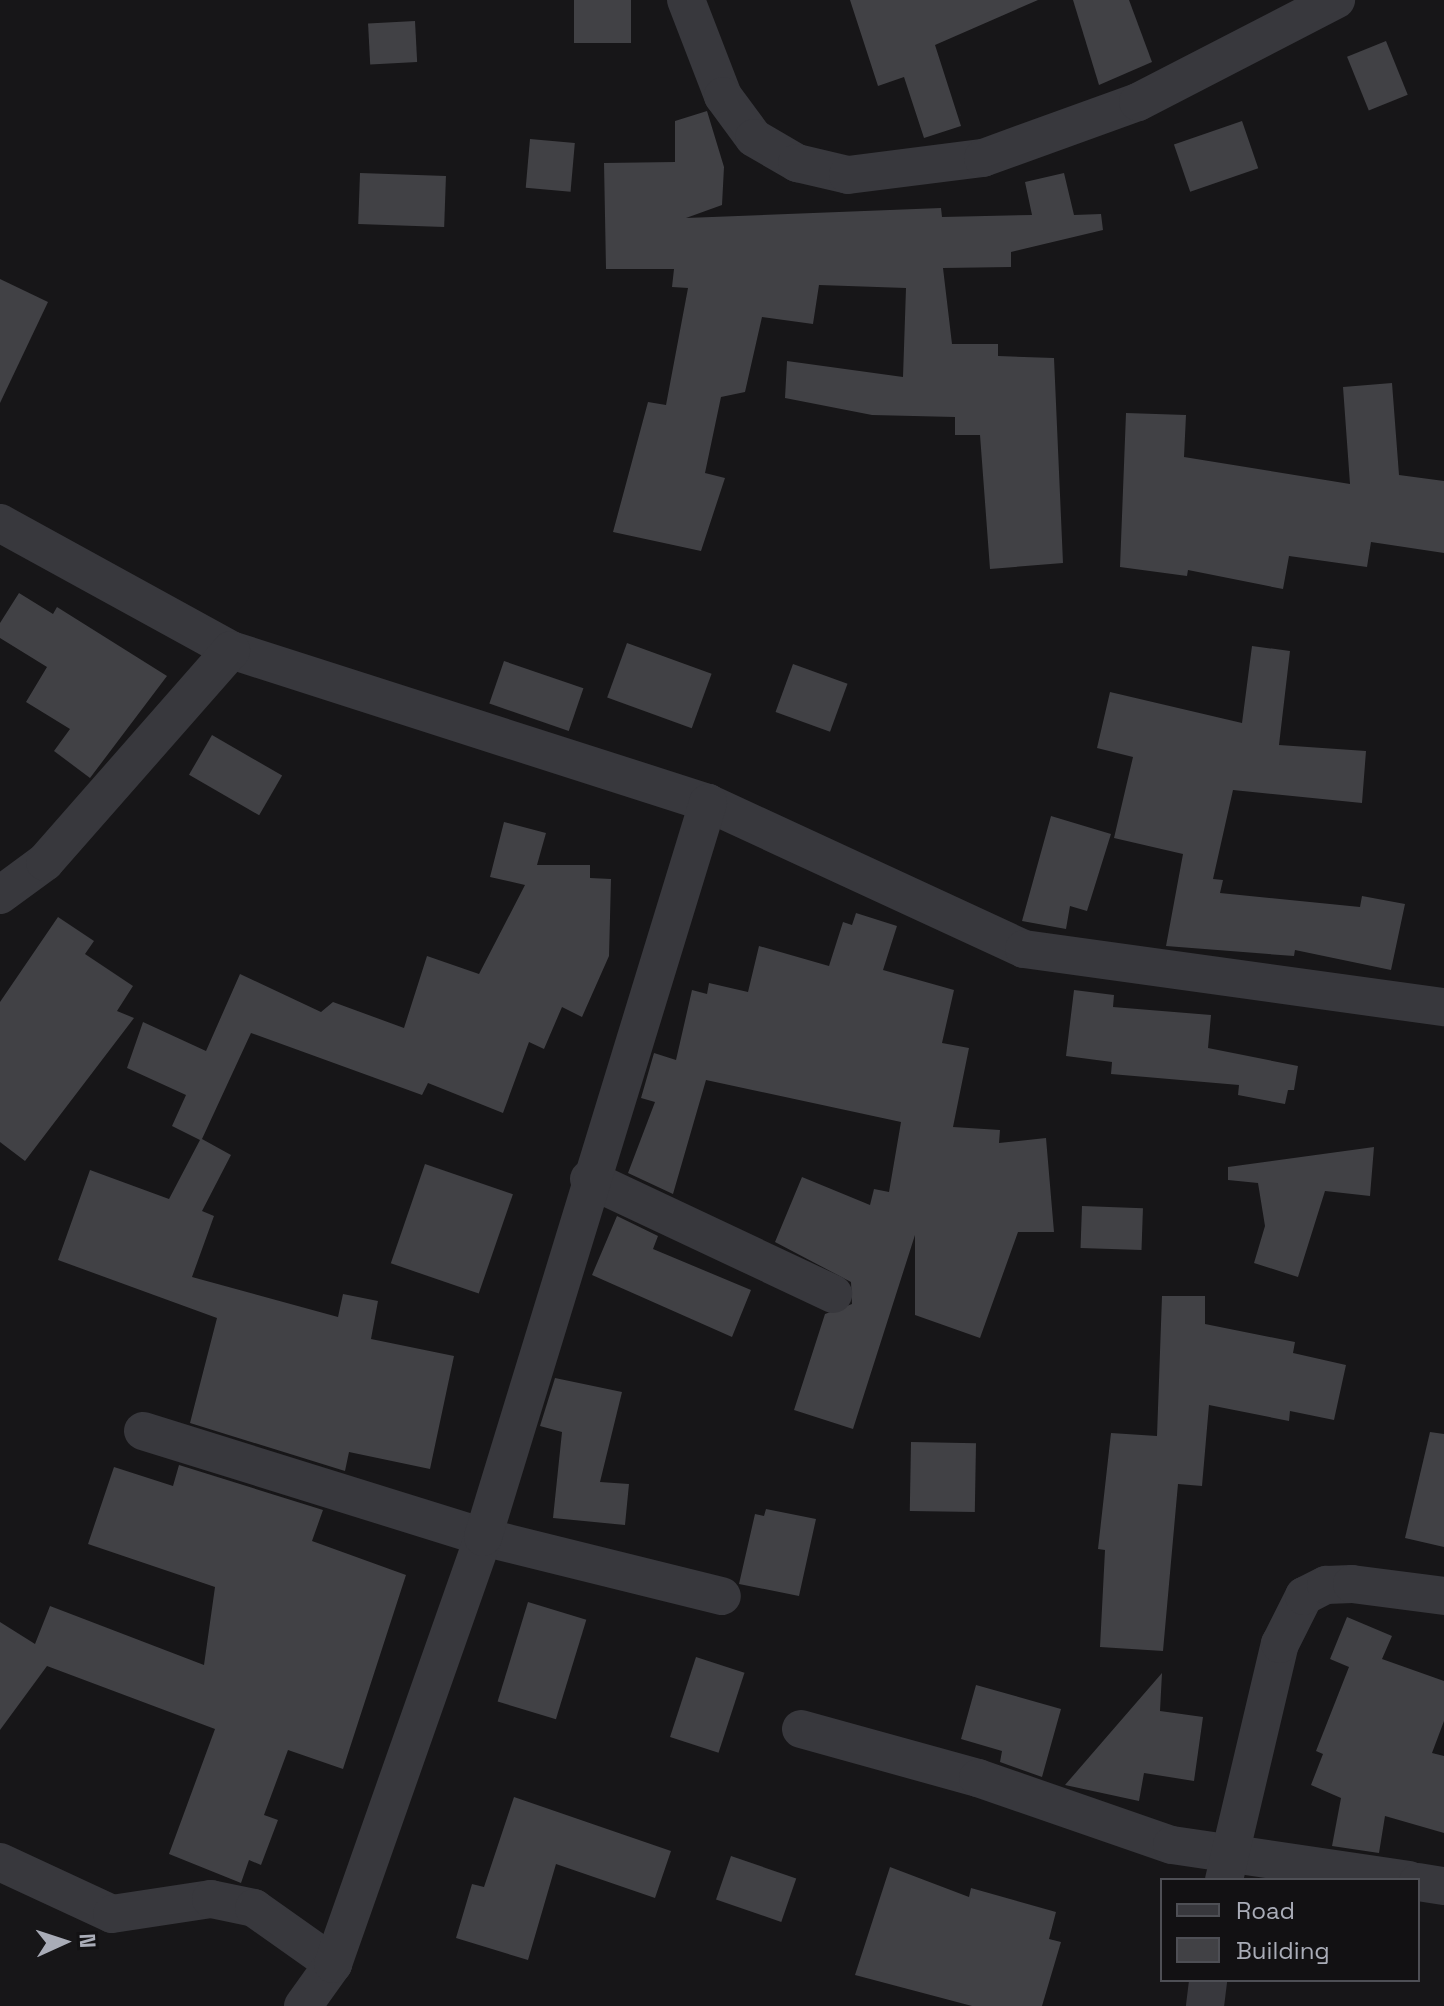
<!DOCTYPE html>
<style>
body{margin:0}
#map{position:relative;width:1444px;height:2006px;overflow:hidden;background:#171618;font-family:"Space Grotesk",sans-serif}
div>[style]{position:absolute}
.building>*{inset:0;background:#414145;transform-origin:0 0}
.street>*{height:38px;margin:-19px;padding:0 19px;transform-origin:19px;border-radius:19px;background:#38383d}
span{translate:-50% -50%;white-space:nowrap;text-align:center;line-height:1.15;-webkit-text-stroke:6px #121113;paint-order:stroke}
.legend{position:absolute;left:1160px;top:1878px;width:260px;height:104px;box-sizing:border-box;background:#121113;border:2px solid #4e4f55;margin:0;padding:10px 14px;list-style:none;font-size:24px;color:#a9acb7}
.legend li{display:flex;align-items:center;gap:16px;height:40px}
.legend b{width:40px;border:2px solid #4e4f55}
.north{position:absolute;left:24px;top:1902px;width:80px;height:80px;-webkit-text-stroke:6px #121113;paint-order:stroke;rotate:87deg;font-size:22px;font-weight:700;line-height:32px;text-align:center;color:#a9acb7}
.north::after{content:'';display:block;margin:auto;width:28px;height:36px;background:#a9acb7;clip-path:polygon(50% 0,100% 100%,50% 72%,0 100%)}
</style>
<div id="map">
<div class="building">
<i style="left:574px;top:0;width:57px;height:43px"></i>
<i style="clip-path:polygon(850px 0,1038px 0,935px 45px,961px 126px,924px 138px,904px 77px,878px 86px)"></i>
<i style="clip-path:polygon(1073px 0,1129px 0,1152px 62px,1099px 85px)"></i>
<i style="left:415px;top:21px;width:41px;height:47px;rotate:87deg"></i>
<i style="left:1386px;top:41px;width:58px;height:42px;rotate:68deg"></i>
<i style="clip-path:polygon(707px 111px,724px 167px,722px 205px,686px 218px,941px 208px,942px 217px,1032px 215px,1025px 182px,1064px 173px,1074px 215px,1101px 214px,1103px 230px,1011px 252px,1011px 267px,943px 268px,952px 344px,998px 344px,998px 356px,1054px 358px,1063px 563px,990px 569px,980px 435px,955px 435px,955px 417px,872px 415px,785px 398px,787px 361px,903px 377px,906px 288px,819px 285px,813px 324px,762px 317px,745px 392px,721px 397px,705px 473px,725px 478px,701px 551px,613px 532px,648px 402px,666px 405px,688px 288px,672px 287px,674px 269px,606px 269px,604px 163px,675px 162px,675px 121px)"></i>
<i style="left:1242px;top:121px;width:50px;height:72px;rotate:71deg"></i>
<i style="left:530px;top:139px;width:45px;height:49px;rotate:5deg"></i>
<i style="left:360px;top:173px;width:86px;height:51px;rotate:2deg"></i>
<i style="clip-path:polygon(0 279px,48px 302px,0 403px)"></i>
<i style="clip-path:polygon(1392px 383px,1399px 475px,1444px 481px,1444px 553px,1371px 542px,1367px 567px,1289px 556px,1283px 589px,1188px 570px,1187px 576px,1120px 567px,1126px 413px,1186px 415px,1184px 457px,1350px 484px,1343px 387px)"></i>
<i style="clip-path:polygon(19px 593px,53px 614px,57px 607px,167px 676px,90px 778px,54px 751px,70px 729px,26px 702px,47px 667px,0 638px,0 623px)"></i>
<i style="left:627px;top:643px;width:90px;height:58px;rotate:20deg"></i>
<i style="clip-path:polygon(1252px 646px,1290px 651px,1279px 745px,1366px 751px,1362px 803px,1233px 790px,1213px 879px,1223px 880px,1220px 893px,1360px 907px,1362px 896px,1405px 904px,1391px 970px,1295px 950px,1294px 956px,1166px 946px,1183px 854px,1114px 838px,1133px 757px,1097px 748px,1110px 692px,1242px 723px)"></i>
<i style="left:504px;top:661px;width:84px;height:45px;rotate:19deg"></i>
<i style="left:793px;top:664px;width:58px;height:51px;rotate:20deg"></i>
<i style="left:212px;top:735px;width:81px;height:46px;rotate:30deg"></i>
<i style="clip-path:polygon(1051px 816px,1111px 834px,1087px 911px,1070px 906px,1066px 929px,1022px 921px)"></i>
<i style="clip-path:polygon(504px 822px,546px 833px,537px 865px,590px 865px,590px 878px,611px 879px,609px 956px,582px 1017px,562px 1007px,544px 1049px,529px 1042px,503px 1113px,428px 1083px,422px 1095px,251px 1033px,202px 1139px,231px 1155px,202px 1211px,214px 1216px,192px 1277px,338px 1317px,343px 1294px,378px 1301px,371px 1339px,454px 1356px,430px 1469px,349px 1452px,345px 1471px,190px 1423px,217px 1318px,58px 1260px,90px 1170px,169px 1199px,200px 1140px,172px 1126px,186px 1095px,127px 1068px,143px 1022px,206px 1051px,240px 974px,321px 1012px,333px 1002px,404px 1028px,427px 956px,479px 974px,525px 885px,490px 877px)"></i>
<i style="clip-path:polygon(856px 913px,897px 926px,883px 970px,954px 990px,942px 1043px,969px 1048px,953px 1127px,1000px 1130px,999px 1143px,1046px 1138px,1054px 1232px,1018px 1232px,980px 1338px,915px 1315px,915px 1235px,853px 1429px,794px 1410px,825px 1314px,852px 1304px,851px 1282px,775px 1242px,802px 1177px,870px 1205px,874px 1189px,889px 1192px,901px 1122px,706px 1080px,673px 1194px,628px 1173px,655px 1102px,641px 1098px,654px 1053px,676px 1060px,692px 990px,707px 994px,709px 983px,748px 992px,759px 946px,829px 966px,843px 922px,852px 925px)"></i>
<i style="clip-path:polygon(58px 917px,94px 941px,85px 954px,133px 986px,117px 1011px,134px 1018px,25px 1161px,0 1142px,0 1002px)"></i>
<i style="clip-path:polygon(1074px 990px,1114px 995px,1113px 1007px,1211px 1015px,1208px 1048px,1298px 1066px,1294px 1090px,1288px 1090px,1285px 1104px,1238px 1095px,1239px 1085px,1111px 1074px,1112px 1062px,1066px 1056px)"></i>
<i style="clip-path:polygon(1374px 1147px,1370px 1196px,1325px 1191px,1298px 1277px,1254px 1263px,1265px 1226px,1258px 1183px,1228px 1180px,1228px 1167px)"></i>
<i style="left:425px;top:1164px;width:93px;height:105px;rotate:19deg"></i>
<i style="left:1082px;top:1206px;width:61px;height:42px;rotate:2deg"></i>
<i style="clip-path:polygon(617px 1216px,658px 1236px,653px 1249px,751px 1290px,732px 1337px,592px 1275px)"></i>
<i style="clip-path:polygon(1162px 1296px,1205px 1296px,1205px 1324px,1295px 1342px,1293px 1353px,1346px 1365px,1334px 1420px,1290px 1411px,1289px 1421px,1209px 1405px,1202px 1486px,1178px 1484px,1163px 1651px,1100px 1647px,1105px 1550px,1098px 1549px,1111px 1433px,1157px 1436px)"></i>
<i style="clip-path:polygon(555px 1378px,622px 1392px,600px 1482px,629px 1484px,625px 1525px,553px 1518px,562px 1432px,540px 1426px)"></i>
<i style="clip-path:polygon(1430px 1432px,1444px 1434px,1444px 1547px,1405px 1538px)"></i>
<i style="left:911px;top:1442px;width:65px;height:69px;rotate:1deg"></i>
<i style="clip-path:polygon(179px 1465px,323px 1510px,312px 1541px,406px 1575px,343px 1769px,288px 1750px,264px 1815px,278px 1820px,261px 1865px,249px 1860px,241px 1883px,169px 1854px,215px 1729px,47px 1666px,0 1730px,0 1622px,35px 1644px,50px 1606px,204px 1665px,215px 1587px,88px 1544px,114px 1467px,173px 1486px)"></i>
<i style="clip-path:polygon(766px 1509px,816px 1519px,799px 1596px,739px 1584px,755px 1514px,764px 1516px)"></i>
<i style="left:528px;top:1602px;width:61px;height:104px;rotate:17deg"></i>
<i style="clip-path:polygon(1347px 1617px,1392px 1636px,1382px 1659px,1444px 1681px,1444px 1721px,1432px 1753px,1444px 1756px,1444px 1833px,1385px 1816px,1379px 1853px,1332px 1846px,1341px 1798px,1311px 1785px,1323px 1754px,1316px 1751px,1349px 1667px,1330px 1659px)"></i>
<i style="left:696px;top:1657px;width:51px;height:84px;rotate:18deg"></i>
<i style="clip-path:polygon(1162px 1673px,1160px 1711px,1203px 1717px,1194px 1781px,1144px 1773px,1139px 1801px,1065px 1785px)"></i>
<i style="clip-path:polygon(976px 1685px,1061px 1709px,1042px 1777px,1000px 1762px,1002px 1751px,961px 1739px)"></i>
<i style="clip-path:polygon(514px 1797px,671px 1851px,655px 1898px,556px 1864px,528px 1960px,456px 1938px,472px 1884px,484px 1887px)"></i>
<i style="left:731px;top:1856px;width:69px;height:46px;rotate:19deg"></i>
<i style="clip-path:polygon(890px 1867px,969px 1897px,971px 1888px,1056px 1912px,1049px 1939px,1061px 1942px,1042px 2006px,972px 2006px,855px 1975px)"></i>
</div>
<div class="street">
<i style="left:686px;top:0;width:103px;rotate:68.9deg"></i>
<i style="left:723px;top:96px;width:52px;rotate:53.6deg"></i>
<i style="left:754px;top:138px;width:50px;rotate:30.2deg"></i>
<i style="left:797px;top:163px;width:52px;rotate:13.2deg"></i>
<i style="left:848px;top:175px;width:136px;rotate:-7.2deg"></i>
<i style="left:983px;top:158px;width:165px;rotate:-19.9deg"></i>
<i style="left:1138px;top:102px;width:223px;rotate:-27.3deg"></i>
<i style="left:0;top:523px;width:264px;rotate:28.8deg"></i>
<i style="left:231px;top:650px;width:501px;rotate:17.78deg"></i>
<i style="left:708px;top:803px;width:348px;rotate:24.8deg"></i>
<i style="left:1024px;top:949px;width:424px;rotate:7.9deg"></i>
<i style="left:0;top:895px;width:56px;rotate:-36.3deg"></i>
<i style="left:45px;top:862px;width:282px;rotate:-48.7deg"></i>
<i style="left:589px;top:1179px;width:270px;rotate:25.2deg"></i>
<i style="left:143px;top:1431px;width:356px;rotate:17.3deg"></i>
<i style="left:483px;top:1537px;width:246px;rotate:13.9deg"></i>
<i style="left:801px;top:1729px;width:184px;rotate:15.5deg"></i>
<i style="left:978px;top:1778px;width:205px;rotate:19.1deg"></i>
<i style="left:1172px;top:1845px;width:240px;rotate:8.4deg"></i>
<i style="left:0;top:1862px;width:123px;rotate:24.9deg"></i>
<i style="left:112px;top:1914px;width:100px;rotate:-8.6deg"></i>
<i style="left:211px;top:1899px;width:44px;rotate:11.8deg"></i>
<i style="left:254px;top:1908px;width:97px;rotate:35.3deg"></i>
<i style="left:1224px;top:1880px;width:243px;rotate:-76.7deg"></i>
<i style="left:1280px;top:1644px;width:54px;rotate:-63.4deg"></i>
<i style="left:1304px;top:1596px;width:25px;rotate:-27deg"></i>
<i style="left:1326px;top:1585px;width:26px;rotate:-2deg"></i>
<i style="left:1352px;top:1584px;width:93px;rotate:7.4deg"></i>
<i style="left:1418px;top:1882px;width:26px;rotate:9deg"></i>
<i style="left:303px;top:2006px;width:52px;rotate:-54.5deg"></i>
<i style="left:333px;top:1964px;width:453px;rotate:-70.6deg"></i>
<i style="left:483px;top:1537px;width:768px;rotate:-72.96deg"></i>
<i style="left:1205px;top:2006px;width:26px;rotate:-83deg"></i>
</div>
<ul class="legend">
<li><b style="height:10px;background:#38383d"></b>Road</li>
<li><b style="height:22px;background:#414145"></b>Building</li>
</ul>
<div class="north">N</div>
</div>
